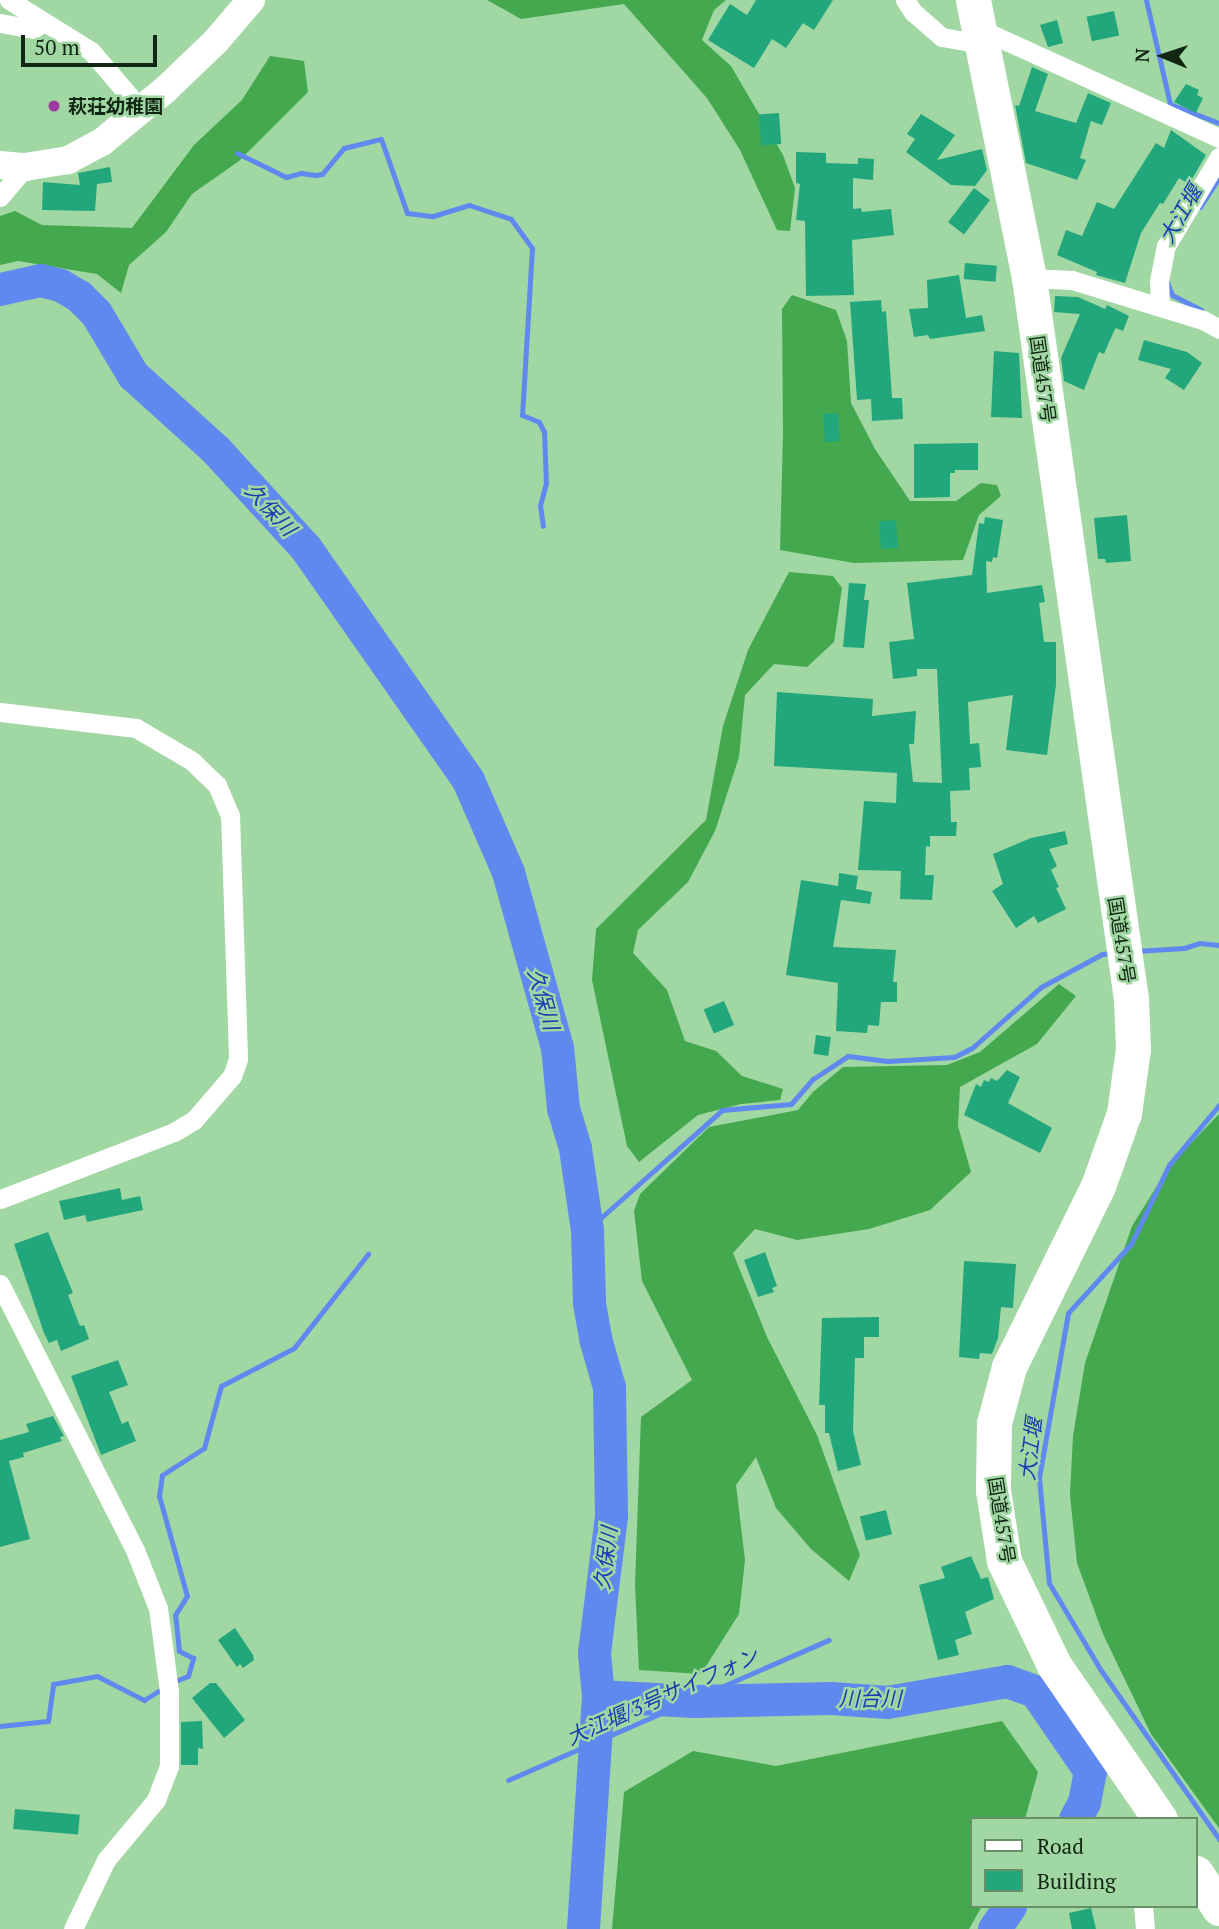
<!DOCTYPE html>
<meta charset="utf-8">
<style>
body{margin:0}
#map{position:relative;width:1219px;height:1929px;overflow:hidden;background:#a1d7a3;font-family:"PT Serif","Noto Sans JP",serif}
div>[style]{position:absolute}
.forest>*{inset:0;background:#43a84e}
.stream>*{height:5px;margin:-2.5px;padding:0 2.5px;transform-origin:2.5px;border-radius:2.5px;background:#6089ef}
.river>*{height:33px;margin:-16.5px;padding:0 16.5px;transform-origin:16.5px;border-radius:16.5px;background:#6089ef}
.building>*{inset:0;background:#22a67b;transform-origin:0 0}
.street>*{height:19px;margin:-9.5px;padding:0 9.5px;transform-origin:9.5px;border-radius:9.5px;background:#fff}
.secondary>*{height:28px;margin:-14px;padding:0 14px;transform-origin:14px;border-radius:14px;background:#fff}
.highway>*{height:35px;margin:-17.5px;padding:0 17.5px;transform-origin:17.5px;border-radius:17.5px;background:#fff}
.dots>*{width:19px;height:19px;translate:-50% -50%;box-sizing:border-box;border:4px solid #a1d7a3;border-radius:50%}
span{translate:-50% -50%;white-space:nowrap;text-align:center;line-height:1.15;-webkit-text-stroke:5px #a1d7a3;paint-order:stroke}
.poi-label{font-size:19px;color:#112613;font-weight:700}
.left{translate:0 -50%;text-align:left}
.street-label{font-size:19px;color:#112613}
.water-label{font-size:21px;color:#193cb0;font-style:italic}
.legend{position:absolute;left:970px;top:1817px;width:228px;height:91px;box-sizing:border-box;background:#a1d7a3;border:2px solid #679069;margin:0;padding:9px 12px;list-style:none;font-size:21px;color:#112613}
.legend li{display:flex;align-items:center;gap:14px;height:35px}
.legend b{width:35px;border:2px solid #679069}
.north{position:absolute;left:1128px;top:21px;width:70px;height:70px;-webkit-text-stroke:5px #a1d7a3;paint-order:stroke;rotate:272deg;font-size:19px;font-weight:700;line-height:28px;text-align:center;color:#112613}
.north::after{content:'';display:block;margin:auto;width:24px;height:32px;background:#112613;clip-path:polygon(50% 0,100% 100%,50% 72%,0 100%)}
.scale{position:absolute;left:21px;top:35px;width:136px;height:32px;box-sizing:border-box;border:4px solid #112613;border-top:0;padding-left:9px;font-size:21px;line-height:24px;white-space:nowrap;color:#112613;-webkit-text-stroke:5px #a1d7a3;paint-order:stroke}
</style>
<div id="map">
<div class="forest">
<i style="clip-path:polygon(487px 0,726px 0,714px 10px,702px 40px,731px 66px,783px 155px,795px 188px,790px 231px,777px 230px,740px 150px,707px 98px,624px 4px,521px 19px)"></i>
<i style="clip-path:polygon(270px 56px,304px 61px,308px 92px,239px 161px,192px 194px,166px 232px,129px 265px,121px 293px,97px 274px,18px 261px,0 265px,0 216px,15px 211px,42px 225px,132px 228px,194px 145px,242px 100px)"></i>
<i style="clip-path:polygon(792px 295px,836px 310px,847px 341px,851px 403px,875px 449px,910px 501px,956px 501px,981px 483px,997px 485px,1001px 496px,979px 515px,963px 560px,854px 563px,780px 550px,783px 433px,782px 309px)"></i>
<i style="clip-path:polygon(789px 572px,833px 576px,842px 588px,834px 642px,807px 667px,774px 664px,745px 695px,739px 757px,715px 831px,688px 882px,638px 930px,633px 953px,667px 990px,685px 1041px,716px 1051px,742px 1076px,783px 1089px,780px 1100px,741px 1104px,698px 1115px,639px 1162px,627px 1146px,592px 980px,596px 929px,706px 820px,723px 726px,748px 650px)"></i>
<i style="clip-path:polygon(1059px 984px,1076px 996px,1037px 1044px,960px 1087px,958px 1126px,971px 1172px,930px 1210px,869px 1229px,797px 1240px,755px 1229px,733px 1253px,767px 1337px,817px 1435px,860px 1555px,849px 1581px,811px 1549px,776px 1508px,756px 1457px,736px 1485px,745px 1560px,739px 1614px,701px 1674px,639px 1670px,635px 1585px,641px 1417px,692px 1380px,642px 1281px,634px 1211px,640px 1194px,709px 1127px,798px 1110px,813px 1092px,843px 1067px,947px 1065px,980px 1052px)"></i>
<i style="clip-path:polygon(1219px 1114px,1219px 1828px,1151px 1734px,1103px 1634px,1077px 1563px,1070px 1495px,1073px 1436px,1085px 1363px,1132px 1226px,1170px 1165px)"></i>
<i style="clip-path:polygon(1002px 1721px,1038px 1772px,1025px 1819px,972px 1819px,972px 1906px,982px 1906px,969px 1929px,612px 1929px,624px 1792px,693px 1751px,776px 1766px)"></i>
</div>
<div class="stream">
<i style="left:1146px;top:0;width:107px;rotate:77deg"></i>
<i style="left:1170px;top:104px;width:53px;rotate:21.2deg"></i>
<i style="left:237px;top:153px;width:55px;rotate:26.1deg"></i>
<i style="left:286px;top:177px;width:16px;rotate:-15deg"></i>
<i style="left:301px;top:173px;width:14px;rotate:8deg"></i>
<i style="left:315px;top:175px;width:7px;rotate:-8deg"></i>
<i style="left:322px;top:174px;width:34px;rotate:-50deg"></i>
<i style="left:344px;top:148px;width:38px;rotate:-14deg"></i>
<i style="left:381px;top:139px;width:78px;rotate:70.6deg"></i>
<i style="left:407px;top:213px;width:26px;rotate:7deg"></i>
<i style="left:433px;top:216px;width:38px;rotate:-17deg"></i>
<i style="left:469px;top:205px;width:44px;rotate:18.4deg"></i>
<i style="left:511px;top:219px;width:36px;rotate:54deg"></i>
<i style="left:532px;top:248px;width:167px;rotate:93.4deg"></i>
<i style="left:522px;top:415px;width:18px;rotate:22deg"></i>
<i style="left:539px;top:422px;width:11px;rotate:63deg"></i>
<i style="left:544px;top:432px;width:51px;rotate:87.8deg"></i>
<i style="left:546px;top:483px;width:23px;rotate:105deg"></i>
<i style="left:540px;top:505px;width:21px;rotate:82deg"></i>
<i style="left:1200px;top:207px;width:35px;rotate:-57deg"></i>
<i style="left:1167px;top:282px;width:14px;rotate:69deg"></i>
<i style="left:1172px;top:295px;width:33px;rotate:27deg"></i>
<i style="left:1136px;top:951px;width:48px;rotate:-3.6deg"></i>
<i style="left:1184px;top:948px;width:16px;rotate:-18deg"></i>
<i style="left:1199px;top:943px;width:20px;rotate:6deg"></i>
<i style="left:1219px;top:1105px;width:78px;rotate:129.8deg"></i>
<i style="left:1169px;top:1165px;width:88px;rotate:115.7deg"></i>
<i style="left:1131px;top:1244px;width:93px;rotate:132.4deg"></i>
<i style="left:1068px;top:1313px;width:168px;rotate:100deg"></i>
<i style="left:1039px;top:1478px;width:105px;rotate:84.6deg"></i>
<i style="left:1049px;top:1583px;width:100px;rotate:59.3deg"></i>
<i style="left:1100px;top:1669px;width:208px;rotate:55deg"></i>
<i style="left:587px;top:1230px;width:181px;rotate:-41.6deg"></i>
<i style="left:722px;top:1110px;width:69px;rotate:-5deg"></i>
<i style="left:791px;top:1104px;width:33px;rotate:-49deg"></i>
<i style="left:813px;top:1079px;width:42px;rotate:-33.3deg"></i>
<i style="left:848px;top:1056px;width:40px;rotate:7.1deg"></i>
<i style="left:888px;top:1061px;width:66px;rotate:-3.5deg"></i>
<i style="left:954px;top:1057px;width:20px;rotate:-27deg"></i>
<i style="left:972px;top:1048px;width:92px;rotate:-41.5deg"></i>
<i style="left:1041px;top:987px;width:69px;rotate:-28.4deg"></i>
<i style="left:1102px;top:954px;width:10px;rotate:-6deg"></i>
<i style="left:173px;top:1682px;width:16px;rotate:-22deg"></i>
<i style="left:188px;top:1676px;width:19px;rotate:-74deg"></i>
<i style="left:193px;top:1658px;width:16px;rotate:-153deg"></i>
<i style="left:179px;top:1651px;width:36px;rotate:-96deg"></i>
<i style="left:175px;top:1615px;width:22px;rotate:-58deg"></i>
<i style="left:187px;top:1596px;width:104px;rotate:-105.6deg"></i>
<i style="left:159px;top:1496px;width:21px;rotate:-82deg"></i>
<i style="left:162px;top:1475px;width:50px;rotate:-32.7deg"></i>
<i style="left:204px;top:1448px;width:64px;rotate:-74.7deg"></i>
<i style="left:221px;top:1386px;width:82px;rotate:-27.5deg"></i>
<i style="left:294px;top:1348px;width:120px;rotate:-51.8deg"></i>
<i style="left:0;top:1726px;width:48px;rotate:-5.9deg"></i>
<i style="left:48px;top:1721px;width:37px;rotate:-82deg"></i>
<i style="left:53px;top:1684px;width:45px;rotate:-10.3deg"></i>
<i style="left:97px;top:1676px;width:53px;rotate:27.1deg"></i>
<i style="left:144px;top:1700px;width:25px;rotate:-32deg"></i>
<i style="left:508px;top:1780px;width:350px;rotate:-23.6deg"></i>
</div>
<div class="river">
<i style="left:0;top:289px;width:41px;rotate:-12.7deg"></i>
<i style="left:40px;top:280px;width:21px;rotate:14deg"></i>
<i style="left:60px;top:285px;width:22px;rotate:30deg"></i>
<i style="left:79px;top:296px;width:24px;rotate:45deg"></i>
<i style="left:96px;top:313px;width:72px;rotate:59.2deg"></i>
<i style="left:133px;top:375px;width:112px;rotate:42.1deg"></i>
<i style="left:216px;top:450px;width:132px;rotate:47.5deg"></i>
<i style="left:305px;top:547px;width:284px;rotate:55deg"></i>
<i style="left:468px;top:780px;width:100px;rotate:66.5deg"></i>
<i style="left:508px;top:872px;width:182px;rotate:74.4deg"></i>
<i style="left:557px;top:1047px;width:61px;rotate:84.4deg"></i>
<i style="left:563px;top:1108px;width:42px;rotate:73.3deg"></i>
<i style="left:575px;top:1148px;width:83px;rotate:81.7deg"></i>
<i style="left:587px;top:1230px;width:73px;rotate:88.4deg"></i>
<i style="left:589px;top:1303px;width:36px;rotate:80deg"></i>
<i style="left:595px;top:1338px;width:51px;rotate:74.1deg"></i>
<i style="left:609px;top:1387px;width:129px;rotate:89.1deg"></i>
<i style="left:611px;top:1516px;width:138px;rotate:97.1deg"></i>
<i style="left:594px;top:1653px;width:43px;rotate:84.7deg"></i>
<i style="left:598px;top:1696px;width:233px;rotate:93.7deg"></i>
<i style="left:598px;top:1696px;width:97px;rotate:3deg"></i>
<i style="left:695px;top:1701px;width:136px;rotate:-1.3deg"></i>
<i style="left:831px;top:1698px;width:56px;rotate:4.1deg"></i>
<i style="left:887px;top:1702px;width:122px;rotate:-9.9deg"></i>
<i style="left:1007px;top:1681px;width:30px;rotate:20deg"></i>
<i style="left:1035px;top:1691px;width:97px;rotate:55.5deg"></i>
<i style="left:1090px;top:1771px;width:32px;rotate:101deg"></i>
<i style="left:1084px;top:1802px;width:19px;rotate:118deg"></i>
<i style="left:994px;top:1929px;width:28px;rotate:-55deg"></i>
</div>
<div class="building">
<i style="clip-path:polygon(756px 0,833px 0,814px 30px,803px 23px,786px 48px,772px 39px,754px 68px,708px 40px,730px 4px,747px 15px)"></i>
<i style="left:1114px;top:11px;width:25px;height:28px;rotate:78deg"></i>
<i style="clip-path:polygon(1057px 20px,1063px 43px,1048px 47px,1040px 25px)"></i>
<i style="clip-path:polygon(1032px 67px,1048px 74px,1035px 111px,1076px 123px,1088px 93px,1111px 103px,1102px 125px,1091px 121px,1080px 158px,1086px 160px,1077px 180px,1026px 163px,1015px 105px,1019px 106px)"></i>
<i style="clip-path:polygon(1186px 84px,1199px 90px,1197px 95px,1203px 98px,1196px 113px,1174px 102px)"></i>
<i style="left:779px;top:113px;width:31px;height:20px;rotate:86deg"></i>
<i style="clip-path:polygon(921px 114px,955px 135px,937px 160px,982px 149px,987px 170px,975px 186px,951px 185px,906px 152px,915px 139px,907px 134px)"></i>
<i style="clip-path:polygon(1171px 130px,1206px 155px,1189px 184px,1179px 178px,1163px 204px,1160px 203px,1141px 233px,1125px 283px,1096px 275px,1097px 272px,1057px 255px,1066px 230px,1082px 236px,1097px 202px,1114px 209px,1156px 143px,1164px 148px)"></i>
<i style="clip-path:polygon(796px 152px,826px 153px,826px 163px,858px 164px,858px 158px,874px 159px,873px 180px,853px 178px,853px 209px,861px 208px,862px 212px,891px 209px,894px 235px,852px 240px,854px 295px,806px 296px,805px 221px,796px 220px,800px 184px,796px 183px)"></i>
<i style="clip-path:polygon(110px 167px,112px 182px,97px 184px,95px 211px,42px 210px,43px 182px,80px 185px,78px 173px)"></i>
<i style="left:974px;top:188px;width:20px;height:43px;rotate:37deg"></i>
<i style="left:965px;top:263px;width:32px;height:16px;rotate:5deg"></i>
<i style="clip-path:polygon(959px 275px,966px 318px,982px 315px,985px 331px,930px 339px,928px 335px,914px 337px,909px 309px,928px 308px,927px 280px)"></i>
<i style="clip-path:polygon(1055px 296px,1078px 297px,1105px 309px,1107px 305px,1129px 316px,1123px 331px,1116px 328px,1114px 331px,1104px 354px,1099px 352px,1084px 390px,1064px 381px,1061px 358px,1080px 314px,1054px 312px)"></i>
<i style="clip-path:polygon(881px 300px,882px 312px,886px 311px,892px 398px,902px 398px,903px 419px,872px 421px,871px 399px,857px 400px,850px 302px)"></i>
<i style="clip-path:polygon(1144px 340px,1187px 352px,1202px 363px,1184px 390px,1165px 378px,1171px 369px,1138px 360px)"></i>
<i style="clip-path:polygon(994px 351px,1019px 353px,1022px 418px,991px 417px)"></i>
<i style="left:838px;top:413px;width:28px;height:15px;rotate:86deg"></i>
<i style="clip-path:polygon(978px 443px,978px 470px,955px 470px,955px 473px,950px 473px,950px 497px,914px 498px,914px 444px)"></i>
<i style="clip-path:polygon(1127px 515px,1131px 561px,1106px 563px,1105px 559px,1098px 559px,1094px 518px)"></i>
<i style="clip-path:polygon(985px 517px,1003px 520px,997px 558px,993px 557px,992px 562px,986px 561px,987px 593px,1042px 585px,1045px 602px,1039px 603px,1044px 642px,1056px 642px,1056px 685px,1047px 755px,1006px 750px,1013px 695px,968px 702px,970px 744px,979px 743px,981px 767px,969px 768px,970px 790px,950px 791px,951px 822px,957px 822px,956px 836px,930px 836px,930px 847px,926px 846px,925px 875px,934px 875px,932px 900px,900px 899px,901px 871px,858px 870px,864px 801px,896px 803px,897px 773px,774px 766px,777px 692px,873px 699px,872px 716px,916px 711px,914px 744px,909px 744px,913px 782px,942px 783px,937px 669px,917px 669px,917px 676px,893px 679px,889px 642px,914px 639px,907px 583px,972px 575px,979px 523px,984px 524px)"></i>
<i style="left:896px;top:520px;width:28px;height:17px;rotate:86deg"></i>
<i style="clip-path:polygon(849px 583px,866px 584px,864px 600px,869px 600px,864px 648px,843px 647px)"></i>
<i style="clip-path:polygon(1065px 831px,1068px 844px,1049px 849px,1057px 866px,1051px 870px,1059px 887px,1056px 888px,1066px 909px,1038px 923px,1034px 916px,1016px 928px,992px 891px,1003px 884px,993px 854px,1031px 838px)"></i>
<i style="clip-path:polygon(839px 873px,858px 876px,856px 889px,872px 892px,870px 904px,841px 900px,833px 947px,896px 950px,893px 982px,897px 982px,897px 1002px,881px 1002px,879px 1026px,868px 1025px,867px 1033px,836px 1031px,838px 983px,786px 975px,801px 880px,838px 886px)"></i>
<i style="left:724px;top:1001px;width:26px;height:22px;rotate:67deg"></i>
<i style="left:816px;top:1035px;width:15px;height:19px;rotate:8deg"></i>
<i style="clip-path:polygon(1007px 1070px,1020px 1077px,1008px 1103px,1052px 1128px,1040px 1153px,964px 1115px,976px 1084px,981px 1087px,984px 1080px,989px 1082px,991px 1078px,997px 1081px)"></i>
<i style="clip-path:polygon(120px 1188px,122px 1200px,140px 1196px,143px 1210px,87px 1222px,85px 1215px,64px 1220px,59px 1201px)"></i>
<i style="clip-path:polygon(48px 1232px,73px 1293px,68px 1295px,80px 1326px,84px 1325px,89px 1339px,61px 1351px,57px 1340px,49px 1343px,44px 1333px,14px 1244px)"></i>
<i style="clip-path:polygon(765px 1252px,777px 1286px,772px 1288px,774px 1292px,758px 1297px,744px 1260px)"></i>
<i style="clip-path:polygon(964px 1261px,1016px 1264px,1013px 1308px,1001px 1307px,998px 1338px,992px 1354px,980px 1353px,979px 1359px,959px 1357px)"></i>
<i style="clip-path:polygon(879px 1317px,879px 1337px,864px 1337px,864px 1358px,855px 1358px,853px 1431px,861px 1465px,838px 1471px,829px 1433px,825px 1433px,825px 1405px,819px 1405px,822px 1318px)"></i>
<i style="clip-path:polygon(118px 1360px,128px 1385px,109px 1392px,122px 1424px,128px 1421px,136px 1441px,101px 1455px,71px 1376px)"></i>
<i style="clip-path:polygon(53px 1416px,64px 1436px,60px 1437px,62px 1441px,23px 1453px,24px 1457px,9px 1461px,30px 1539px,0 1547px,0 1440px,29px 1432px,26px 1424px)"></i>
<i style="left:886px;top:1510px;width:25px;height:27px;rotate:76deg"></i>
<i style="clip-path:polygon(971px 1556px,981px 1579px,988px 1577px,994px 1599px,965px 1612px,972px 1634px,955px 1640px,959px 1655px,938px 1660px,919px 1585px,945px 1578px,941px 1567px)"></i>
<i style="clip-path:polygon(235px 1628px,253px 1655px,254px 1660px,243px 1668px,240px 1664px,237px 1667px,218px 1640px)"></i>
<i style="clip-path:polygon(210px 1683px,216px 1683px,245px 1720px,224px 1738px,192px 1698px)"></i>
<i style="clip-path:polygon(202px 1721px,203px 1749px,198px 1748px,198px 1765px,181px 1765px,181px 1722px)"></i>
<i style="left:15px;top:1809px;width:65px;height:20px;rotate:5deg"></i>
<i style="clip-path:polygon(1091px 1908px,1096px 1929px,1072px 1929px,1069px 1913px)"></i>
</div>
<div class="street">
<i style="left:9px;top:0;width:97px;rotate:31.9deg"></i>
<i style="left:91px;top:51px;width:79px;rotate:49.6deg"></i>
<i style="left:905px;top:0;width:14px;rotate:56deg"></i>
<i style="left:913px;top:12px;width:38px;rotate:41deg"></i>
<i style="left:942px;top:37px;width:41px;rotate:9.9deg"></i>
<i style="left:0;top:23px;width:34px;rotate:10deg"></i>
<i style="left:33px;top:29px;width:11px;rotate:-34deg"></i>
<i style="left:980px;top:29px;width:263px;rotate:24.5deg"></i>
<i style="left:0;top:197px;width:39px;rotate:-50deg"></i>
<i style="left:1029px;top:278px;width:43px;rotate:2.7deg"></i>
<i style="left:1072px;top:280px;width:137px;rotate:17deg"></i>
<i style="left:1203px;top:320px;width:18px;rotate:29deg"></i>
<i style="left:1160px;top:306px;width:25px;rotate:-92deg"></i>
<i style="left:1159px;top:281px;width:36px;rotate:-79deg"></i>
<i style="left:1166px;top:246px;width:104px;rotate:-59.2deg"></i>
<i style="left:0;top:712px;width:137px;rotate:6.7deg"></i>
<i style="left:136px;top:728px;width:65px;rotate:30.5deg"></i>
<i style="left:192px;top:761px;width:35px;rotate:44deg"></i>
<i style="left:217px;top:785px;width:33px;rotate:67deg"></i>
<i style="left:230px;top:815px;width:244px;rotate:88.1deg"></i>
<i style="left:238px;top:1059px;width:18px;rotate:109deg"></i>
<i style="left:232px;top:1076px;width:58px;rotate:130.8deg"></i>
<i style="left:194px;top:1120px;width:23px;rotate:149deg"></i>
<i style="left:174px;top:1132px;width:186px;rotate:158.9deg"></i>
<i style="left:0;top:1284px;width:298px;rotate:63.1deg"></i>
<i style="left:135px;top:1550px;width:62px;rotate:68.4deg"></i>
<i style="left:158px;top:1608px;width:84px;rotate:82.5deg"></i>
<i style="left:169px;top:1691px;width:75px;rotate:90deg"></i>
<i style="left:169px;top:1766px;width:36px;rotate:111deg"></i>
<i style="left:156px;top:1800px;width:78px;rotate:129.8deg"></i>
<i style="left:106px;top:1860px;width:76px;rotate:115.6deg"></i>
<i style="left:1143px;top:1906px;width:23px;rotate:85deg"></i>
</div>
<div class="secondary">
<i style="left:0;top:165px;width:25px;rotate:5deg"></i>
<i style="left:25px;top:167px;width:44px;rotate:-9.2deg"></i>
<i style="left:68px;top:160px;width:38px;rotate:-28deg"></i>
<i style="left:102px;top:142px;width:83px;rotate:-39.6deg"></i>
<i style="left:166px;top:89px;width:69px;rotate:-43.8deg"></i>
<i style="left:216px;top:41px;width:54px;rotate:-49.5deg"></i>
</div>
<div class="highway">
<i style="left:973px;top:0;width:284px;rotate:78.6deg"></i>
<i style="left:1029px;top:278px;width:728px;rotate:81.95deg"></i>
<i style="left:1131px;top:999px;width:50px;rotate:87.7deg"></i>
<i style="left:1133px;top:1049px;width:65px;rotate:98deg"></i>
<i style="left:1124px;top:1113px;width:77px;rotate:109.6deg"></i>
<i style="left:1098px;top:1186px;width:202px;rotate:116.2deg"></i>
<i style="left:1009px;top:1367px;width:58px;rotate:105deg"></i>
<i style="left:994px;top:1423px;width:67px;rotate:90.9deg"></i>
<i style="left:993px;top:1490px;width:72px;rotate:81.2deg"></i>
<i style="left:1004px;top:1561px;width:115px;rotate:64.3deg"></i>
<i style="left:1054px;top:1665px;width:187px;rotate:55.5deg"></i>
<i style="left:1196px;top:1873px;width:42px;rotate:56.7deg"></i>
</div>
<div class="dots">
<i style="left:54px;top:106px;background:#9a39a0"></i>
</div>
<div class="poi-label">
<span class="left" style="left:68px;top:106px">萩荘幼稚園</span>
</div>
<div class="street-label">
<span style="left:1043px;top:379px;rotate:82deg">国道457号</span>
<span style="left:1122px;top:940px;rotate:81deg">国道457号</span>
<span style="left:1002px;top:1520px;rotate:81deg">国道457号</span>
</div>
<div class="water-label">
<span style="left:1180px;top:214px;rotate:-60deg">大江堰</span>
<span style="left:271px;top:509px;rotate:47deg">久保川</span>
<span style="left:544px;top:999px;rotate:74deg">久保川</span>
<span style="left:1030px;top:1449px;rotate:-83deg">大江堰</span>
<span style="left:605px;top:1558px;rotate:-83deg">久保川</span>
<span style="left:662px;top:1696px;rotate:-24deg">大江堰/3号サイフォン</span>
<span style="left:870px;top:1698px">川台川</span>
</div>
<ul class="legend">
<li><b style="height:9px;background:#fff"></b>Road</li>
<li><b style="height:19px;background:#22a67b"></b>Building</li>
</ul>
<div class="north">N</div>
<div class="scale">50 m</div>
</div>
